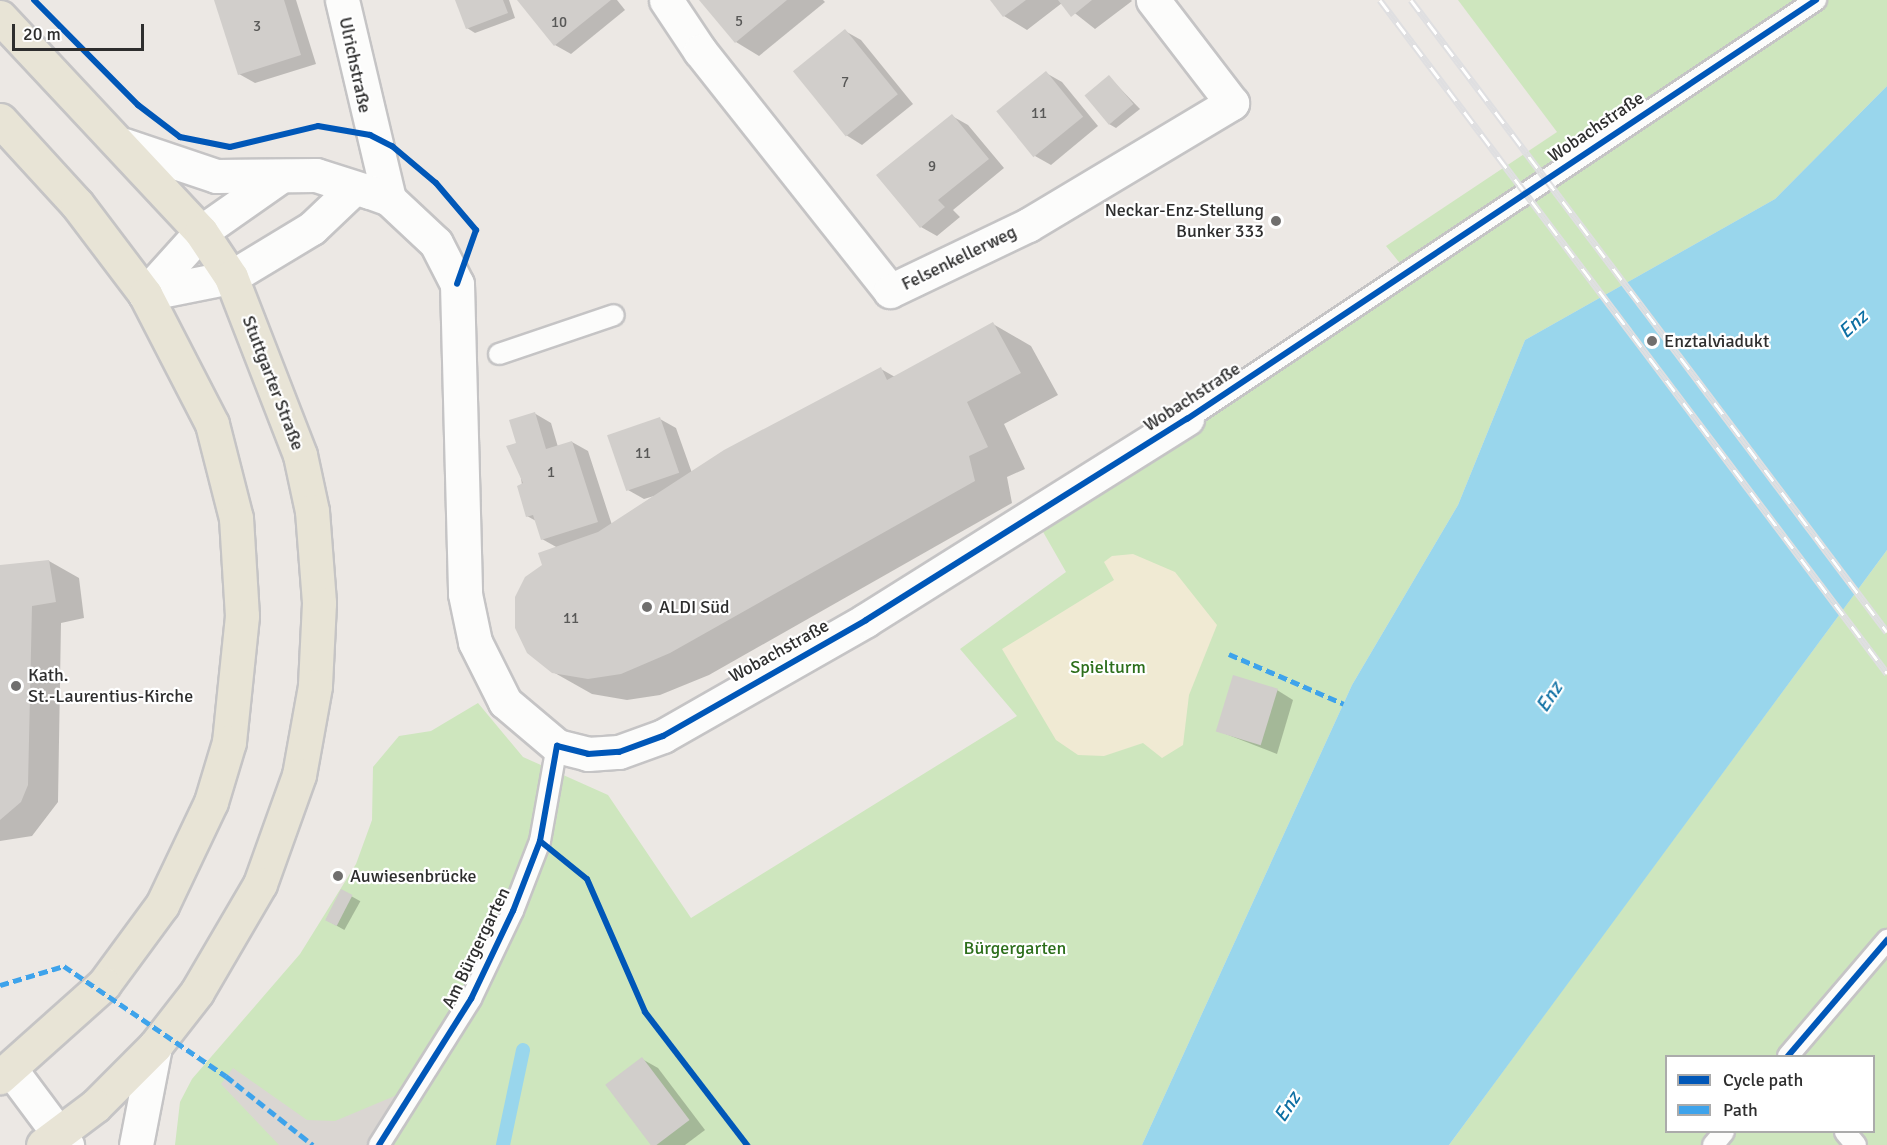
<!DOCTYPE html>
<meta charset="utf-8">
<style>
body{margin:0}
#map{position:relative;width:1887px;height:1145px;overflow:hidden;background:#ece8e4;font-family:Signika,sans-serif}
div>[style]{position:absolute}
.green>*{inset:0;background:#cee6be}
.sand>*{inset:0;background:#f0ead3}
.plaza>*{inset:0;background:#dad6d2}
.water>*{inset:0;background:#99d6ec}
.shadow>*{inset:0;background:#0003;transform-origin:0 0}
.stream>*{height:14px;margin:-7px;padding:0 7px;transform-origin:7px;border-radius:7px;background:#99d6ec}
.building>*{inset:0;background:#d1cecb;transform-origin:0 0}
.roads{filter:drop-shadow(2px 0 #c5c4c5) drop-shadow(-2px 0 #c5c4c5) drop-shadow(0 2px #c5c4c5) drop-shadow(0 -2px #c5c4c5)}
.lane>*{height:20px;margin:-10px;padding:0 10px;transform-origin:10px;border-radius:10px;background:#fcfcfb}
.street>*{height:33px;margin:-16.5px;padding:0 16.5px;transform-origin:16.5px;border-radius:16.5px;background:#fcfcfb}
.secondary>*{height:33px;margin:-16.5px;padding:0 16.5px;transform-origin:16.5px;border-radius:16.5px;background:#fcfcfb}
.primary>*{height:33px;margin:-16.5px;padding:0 16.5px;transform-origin:16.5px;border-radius:16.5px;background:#e8e4d6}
.rail>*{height:7px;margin-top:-3.5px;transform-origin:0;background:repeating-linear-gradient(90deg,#fff 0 14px,#dfdfe1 0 28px);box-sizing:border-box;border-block:2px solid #dfdfe1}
.quiet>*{height:4.5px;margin-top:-2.25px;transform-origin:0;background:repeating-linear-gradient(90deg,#3ea3eb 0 9px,transparent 0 13.5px)}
.cycleway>*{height:6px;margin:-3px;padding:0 3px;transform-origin:3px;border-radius:3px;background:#0057b8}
.dots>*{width:16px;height:16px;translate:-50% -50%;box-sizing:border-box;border:3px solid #fff;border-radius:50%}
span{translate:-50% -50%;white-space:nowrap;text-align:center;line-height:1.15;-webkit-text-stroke:4.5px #fff;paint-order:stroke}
.number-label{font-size:15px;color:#585857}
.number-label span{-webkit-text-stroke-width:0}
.street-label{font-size:18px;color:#2e2e2e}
.poi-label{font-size:18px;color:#2e2e2e}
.right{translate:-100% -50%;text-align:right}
.left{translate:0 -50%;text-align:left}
.park-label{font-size:18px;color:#2c6e1b}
.water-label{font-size:20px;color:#0d6fa3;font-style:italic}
.legend{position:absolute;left:1665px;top:1055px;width:210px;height:78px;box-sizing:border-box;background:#fff;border:2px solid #ababab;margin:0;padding:8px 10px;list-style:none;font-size:18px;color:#2e2e2e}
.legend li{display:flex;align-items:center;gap:12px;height:30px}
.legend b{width:30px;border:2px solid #ababab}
.scale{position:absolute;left:12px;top:24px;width:132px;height:27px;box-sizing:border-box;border:3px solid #2e2e2e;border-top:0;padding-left:8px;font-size:18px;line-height:21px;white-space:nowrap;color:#2e2e2e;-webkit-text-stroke:4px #fff;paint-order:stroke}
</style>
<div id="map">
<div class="green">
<i style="clip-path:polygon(1458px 0,1887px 0,1887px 86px,1775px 199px,1525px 340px,1458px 505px,1352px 685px,1142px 1145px,175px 1145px,180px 1102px,192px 1079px,300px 954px,356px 864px,372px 820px,373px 767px,399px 736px,431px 731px,478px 703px,523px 757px,608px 795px,691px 918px,1017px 716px,960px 649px,1066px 572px,1034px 516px,1407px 272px,1386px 246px,1557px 132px)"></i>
<i style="clip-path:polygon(evenodd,1887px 550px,1887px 1145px,1449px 1145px,1586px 958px,1887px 550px,1666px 1056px,1874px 1056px,1874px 1132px,1666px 1132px,1666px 1056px)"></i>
</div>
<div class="sand">
<i style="clip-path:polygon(1133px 554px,1175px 572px,1217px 625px,1189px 695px,1183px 745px,1162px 758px,1143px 743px,1104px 756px,1078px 755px,1056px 740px,1002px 649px,1114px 580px,1104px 562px,1112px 556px)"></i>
</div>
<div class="plaza">
<i style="clip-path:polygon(233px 1068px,307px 1120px,335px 1121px,397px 1095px,427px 1070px,379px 1145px,279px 1145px,221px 1084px)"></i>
</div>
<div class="water">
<i style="clip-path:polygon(1887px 86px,1887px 550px,1449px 1145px,1142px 1145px,1352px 685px,1458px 505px,1525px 340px,1775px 199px)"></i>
</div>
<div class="shadow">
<i style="clip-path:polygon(215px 0,296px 0,316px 64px,255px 83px,239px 74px)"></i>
<i style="clip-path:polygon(457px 0,509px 0,515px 18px,475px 33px,467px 28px)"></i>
<i style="clip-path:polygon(519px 0,617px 0,625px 10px,571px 54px,555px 45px)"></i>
<i style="clip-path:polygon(701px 0,823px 0,825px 2px,759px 56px,736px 42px)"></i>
<i style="clip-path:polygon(992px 0,1131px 0,1132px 1px,1095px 29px,1062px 3px,1027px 30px,1004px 16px)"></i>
<i style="clip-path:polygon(845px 31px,861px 40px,913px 104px,862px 145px,846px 135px,795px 72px)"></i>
<i style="clip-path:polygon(1046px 73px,1062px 82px,1098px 126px,1051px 165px,1035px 156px)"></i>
<i style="clip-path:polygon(1109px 77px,1140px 109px,1116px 128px,1109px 124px)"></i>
<i style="clip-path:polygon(952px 116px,968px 125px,1004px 168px,953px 210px,960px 217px,937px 236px,921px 227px)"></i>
<i style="clip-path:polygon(993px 324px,1031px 346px,1058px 395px,1004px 424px,1025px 469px,1007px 477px,1012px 503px,709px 675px,660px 695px,627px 700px,592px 694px,553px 672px,558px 548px,542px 539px,536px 521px,527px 516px,519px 466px,508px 447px,518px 444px,534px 413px,551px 423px,558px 447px,572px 442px,588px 451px,612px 525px,654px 496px,644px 499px,628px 490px,660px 419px,676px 428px,692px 473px,881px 369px,895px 377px)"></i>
<i style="clip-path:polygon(49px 561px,79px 578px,84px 618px,61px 623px,58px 802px,32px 836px,0 841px,0 567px)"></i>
<i style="clip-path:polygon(1277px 690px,1293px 700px,1277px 754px,1218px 731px)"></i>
<i style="left:342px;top:891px;width:21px;height:33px;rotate:29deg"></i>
<i style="clip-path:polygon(642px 1059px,658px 1068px,705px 1130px,685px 1145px,653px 1145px,607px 1085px)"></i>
</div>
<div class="stream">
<i style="left:503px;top:1145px;width:97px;rotate:-78.1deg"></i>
</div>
<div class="building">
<i style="clip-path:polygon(214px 0,284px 0,301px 55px,238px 75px)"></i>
<i style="clip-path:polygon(455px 0,503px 0,508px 13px,466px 29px)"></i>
<i style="clip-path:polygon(517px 0,611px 0,554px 46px)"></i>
<i style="clip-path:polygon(699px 0,787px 0,735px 43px)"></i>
<i style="clip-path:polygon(990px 0,1026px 0,1003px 17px)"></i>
<i style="clip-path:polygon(1058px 0,1092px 0,1071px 17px)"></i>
<i style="left:845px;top:29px;width:84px;height:67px;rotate:51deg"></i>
<i style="left:1046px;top:71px;width:59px;height:64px;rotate:51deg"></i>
<i style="left:1109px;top:75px;width:38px;height:32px;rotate:50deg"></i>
<i style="clip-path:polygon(952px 114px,989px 159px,938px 200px,945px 207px,920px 228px,876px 175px)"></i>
<i style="clip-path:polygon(993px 322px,1021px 373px,967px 402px,988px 447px,969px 456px,975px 481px,670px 653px,621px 674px,588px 679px,552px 673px,527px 653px,515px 628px,515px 597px,525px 577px,542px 565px,538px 553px,598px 532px,724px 450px,881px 367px,887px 380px)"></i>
<i style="clip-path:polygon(535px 412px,546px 449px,572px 441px,598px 522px,541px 540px,533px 515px,526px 517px,517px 486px,523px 483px,506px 446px,516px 443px,509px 420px)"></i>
<i style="left:660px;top:417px;width:59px;height:56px;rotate:71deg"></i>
<i style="clip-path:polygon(49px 560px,56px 602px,32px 606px,28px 785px,21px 802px,0 820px,0 565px)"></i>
<i style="left:1233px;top:675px;width:47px;height:59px;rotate:17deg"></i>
<i style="left:341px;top:889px;width:13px;height:35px;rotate:27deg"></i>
<i style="left:642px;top:1057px;width:79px;height:46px;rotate:53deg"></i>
</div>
<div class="roads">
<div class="lane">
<i style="left:499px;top:354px;width:121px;rotate:-18.7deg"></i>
<i style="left:1187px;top:419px;width:756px;rotate:-33.67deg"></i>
<i style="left:1788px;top:1056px;width:153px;rotate:-49.5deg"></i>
<i style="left:1845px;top:1132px;width:17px;rotate:50deg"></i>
<i style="left:379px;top:1145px;width:173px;rotate:-57.8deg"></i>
<i style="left:471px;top:999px;width:98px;rotate:-64.5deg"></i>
<i style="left:513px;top:911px;width:75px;rotate:-68.9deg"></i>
<i style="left:540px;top:841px;width:97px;rotate:-79.9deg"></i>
<i style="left:1713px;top:1145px;width:17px;rotate:-50deg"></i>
</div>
<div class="street">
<i style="left:342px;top:0;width:204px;rotate:76.7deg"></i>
<i style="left:666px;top:0;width:61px;rotate:56.3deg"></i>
<i style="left:700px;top:51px;width:306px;rotate:51.6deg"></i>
<i style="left:890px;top:291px;width:153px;rotate:-25.6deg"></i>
<i style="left:1028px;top:225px;width:238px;rotate:-30.9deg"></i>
<i style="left:1232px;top:103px;width:130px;rotate:-127.5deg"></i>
<i style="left:124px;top:145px;width:97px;rotate:18.6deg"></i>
<i style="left:216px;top:176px;width:100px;rotate:-0.6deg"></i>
<i style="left:316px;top:175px;width:57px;rotate:17.5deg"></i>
<i style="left:370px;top:192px;width:20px;rotate:20deg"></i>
<i style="left:389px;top:199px;width:64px;rotate:43.1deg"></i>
<i style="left:436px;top:243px;width:46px;rotate:62.9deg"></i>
<i style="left:457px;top:284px;width:310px;rotate:88.5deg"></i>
<i style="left:465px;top:594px;width:49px;rotate:78.2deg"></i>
<i style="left:475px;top:642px;width:67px;rotate:63.4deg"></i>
<i style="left:505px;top:702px;width:68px;rotate:40.2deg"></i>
<i style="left:557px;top:746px;width:32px;rotate:14deg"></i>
<i style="left:588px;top:754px;width:31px;rotate:-4deg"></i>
<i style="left:619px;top:752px;width:47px;rotate:-20deg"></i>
<i style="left:663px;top:736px;width:234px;rotate:-29.7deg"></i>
<i style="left:866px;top:620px;width:379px;rotate:-32.1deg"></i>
<i style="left:145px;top:294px;width:88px;rotate:-11.2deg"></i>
<i style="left:231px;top:277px;width:95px;rotate:-31.2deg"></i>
<i style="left:312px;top:228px;width:57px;rotate:-43.6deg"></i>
<i style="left:145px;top:294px;width:84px;rotate:-47.9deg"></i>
<i style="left:201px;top:232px;width:94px;rotate:-35deg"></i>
</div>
<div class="secondary">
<i style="left:11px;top:1070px;width:94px;rotate:53.3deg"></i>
<i style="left:136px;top:1145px;width:101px;rotate:-79.1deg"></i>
</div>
<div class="primary">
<i style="left:0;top:17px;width:294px;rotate:46.9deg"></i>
<i style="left:201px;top:232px;width:54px;rotate:56.3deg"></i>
<i style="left:231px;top:277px;width:191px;rotate:68.8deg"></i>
<i style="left:300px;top:455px;width:57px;rotate:77.9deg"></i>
<i style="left:312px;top:511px;width:92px;rotate:85.6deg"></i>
<i style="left:319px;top:603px;width:83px;rotate:92.8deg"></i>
<i style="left:315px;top:686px;width:90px;rotate:100.2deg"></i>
<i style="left:299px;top:775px;width:116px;rotate:109.7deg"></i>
<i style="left:260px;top:884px;width:125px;rotate:120.3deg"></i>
<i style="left:197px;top:992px;width:68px;rotate:127.9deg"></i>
<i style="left:155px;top:1046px;width:85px;rotate:135deg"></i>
<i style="left:95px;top:1106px;width:65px;rotate:143.1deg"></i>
<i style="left:0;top:120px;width:114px;rotate:47.5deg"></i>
<i style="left:77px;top:204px;width:113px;rotate:52.9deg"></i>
<i style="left:145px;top:294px;width:146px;rotate:62.7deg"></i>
<i style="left:212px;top:424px;width:97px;rotate:75.7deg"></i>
<i style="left:236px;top:518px;width:98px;rotate:86.5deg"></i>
<i style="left:242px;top:616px;width:127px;rotate:95.9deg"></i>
<i style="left:229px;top:742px;width:63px;rotate:106.7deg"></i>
<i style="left:211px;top:802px;width:114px;rotate:115.4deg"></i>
<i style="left:162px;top:905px;width:98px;rotate:126.3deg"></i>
<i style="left:104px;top:984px;width:140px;rotate:138.2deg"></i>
</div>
</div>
<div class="rail">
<i style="left:1380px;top:0;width:843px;rotate:53.01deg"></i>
<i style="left:1411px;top:0;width:791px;rotate:53.01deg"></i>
</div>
<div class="quiet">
<i style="left:1229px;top:654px;width:125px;rotate:23.5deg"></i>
<i style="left:0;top:985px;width:67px;rotate:-16.5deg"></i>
<i style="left:64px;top:966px;width:196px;rotate:34.2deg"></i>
<i style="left:226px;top:1076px;width:111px;rotate:38.4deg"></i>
</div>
<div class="cycleway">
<i style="left:34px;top:0;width:148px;rotate:45.3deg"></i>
<i style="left:138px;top:105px;width:53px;rotate:37.3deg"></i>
<i style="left:180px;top:137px;width:51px;rotate:11.3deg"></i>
<i style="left:230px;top:147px;width:90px;rotate:-13.4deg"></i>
<i style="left:318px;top:126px;width:53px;rotate:9.8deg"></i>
<i style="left:370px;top:135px;width:25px;rotate:27deg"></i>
<i style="left:392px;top:146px;width:57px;rotate:40.1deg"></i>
<i style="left:436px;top:183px;width:62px;rotate:49.6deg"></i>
<i style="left:476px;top:230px;width:57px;rotate:109.4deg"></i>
<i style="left:540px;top:841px;width:60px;rotate:39deg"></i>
<i style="left:587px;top:879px;width:145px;rotate:66.4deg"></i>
<i style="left:645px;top:1012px;width:168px;rotate:52.5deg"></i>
<i style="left:1788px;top:1056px;width:153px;rotate:-49.5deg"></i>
<i style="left:379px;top:1145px;width:173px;rotate:-57.8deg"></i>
<i style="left:471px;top:999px;width:98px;rotate:-64.5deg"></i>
<i style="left:513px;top:911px;width:75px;rotate:-68.9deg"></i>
<i style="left:540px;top:841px;width:97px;rotate:-79.9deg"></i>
<i style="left:557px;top:746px;width:32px;rotate:14deg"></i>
<i style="left:588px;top:754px;width:31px;rotate:-4deg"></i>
<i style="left:619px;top:752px;width:47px;rotate:-20deg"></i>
<i style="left:663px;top:736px;width:234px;rotate:-29.7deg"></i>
<i style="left:866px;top:620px;width:379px;rotate:-32.1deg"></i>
<i style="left:1187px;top:419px;width:756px;rotate:-33.67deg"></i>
</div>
<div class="dots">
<i style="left:1276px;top:221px;background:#706f6e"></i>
<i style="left:1652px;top:341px;background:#706f6e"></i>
<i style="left:647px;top:607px;background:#706f6e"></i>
<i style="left:16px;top:686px;background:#706f6e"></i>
<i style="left:338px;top:876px;background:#706f6e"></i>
</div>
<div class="number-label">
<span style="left:739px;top:22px">5</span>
<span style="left:559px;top:23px">10</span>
<span style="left:257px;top:27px">3</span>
<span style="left:845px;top:83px">7</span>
<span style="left:1039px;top:114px">11</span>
<span style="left:932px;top:167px">9</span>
<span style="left:643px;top:454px">11</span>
<span style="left:551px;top:473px">1</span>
<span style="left:571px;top:619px">11</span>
</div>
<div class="street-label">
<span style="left:355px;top:65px;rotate:78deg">Ulrichstraße</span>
<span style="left:1596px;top:127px;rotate:-34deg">Wobachstraße</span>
<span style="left:959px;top:258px;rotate:-26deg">Felsenkellerweg</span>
<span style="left:273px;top:383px;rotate:69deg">Stuttgarter Straße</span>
<span style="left:1192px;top:397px;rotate:-33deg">Wobachstraße</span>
<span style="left:779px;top:651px;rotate:-29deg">Wobachstraße</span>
<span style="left:476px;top:948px;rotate:-64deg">Am Bürgergarten</span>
</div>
<div class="poi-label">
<span class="right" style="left:1264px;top:221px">Neckar-Enz-Stellung<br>Bunker 333</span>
<span class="left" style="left:1664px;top:341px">Enztalviadukt</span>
<span class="left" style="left:659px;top:607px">ALDI Süd</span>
<span class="left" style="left:28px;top:686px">Kath.<br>St.-Laurentius-Kirche</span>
<span class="left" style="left:350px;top:876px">Auwiesenbrücke</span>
</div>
<div class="park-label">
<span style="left:1108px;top:667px">Spielturm</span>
<span style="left:1015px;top:948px">Bürgergarten</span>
</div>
<div class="water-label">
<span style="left:1853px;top:324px;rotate:-42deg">Enz</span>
<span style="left:1549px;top:697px;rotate:-57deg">Enz</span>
<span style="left:1287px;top:1107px;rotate:-57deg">Enz</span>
</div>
<ul class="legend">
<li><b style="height:8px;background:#0057b8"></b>Cycle path</li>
<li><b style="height:8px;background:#3ea3eb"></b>Path</li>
</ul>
<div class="scale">20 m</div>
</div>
